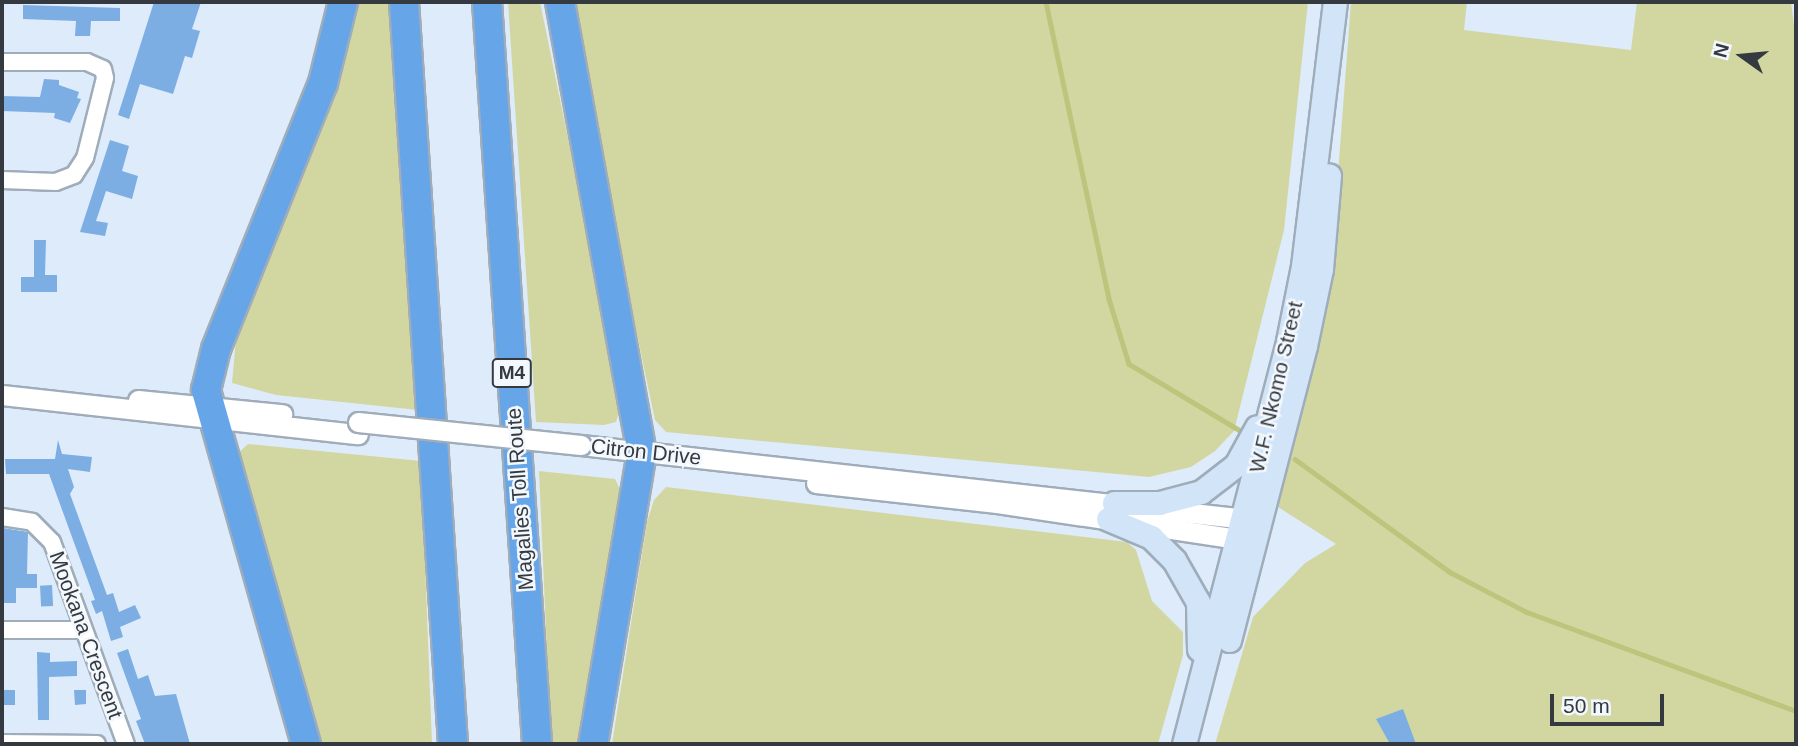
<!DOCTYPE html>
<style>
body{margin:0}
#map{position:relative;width:1798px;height:746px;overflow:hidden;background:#deebfa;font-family:Arial,sans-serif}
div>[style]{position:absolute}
.green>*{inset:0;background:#d2d7a2}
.stream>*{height:4.5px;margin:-2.25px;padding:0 2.25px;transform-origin:2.25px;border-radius:2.25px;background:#bdc47b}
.building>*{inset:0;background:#7caee4;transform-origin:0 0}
.roads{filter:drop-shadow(2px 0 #9facba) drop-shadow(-2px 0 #9facba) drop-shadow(0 2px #9facba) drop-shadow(0 -2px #9facba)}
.minor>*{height:16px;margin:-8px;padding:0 8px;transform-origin:8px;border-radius:8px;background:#fff}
.tertiary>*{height:19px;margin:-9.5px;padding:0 9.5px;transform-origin:9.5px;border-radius:9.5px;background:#fff}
.secondary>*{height:23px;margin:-11.5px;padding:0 11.5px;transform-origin:11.5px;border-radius:11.5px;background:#d1e4f8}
.motorway>*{height:28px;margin:-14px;padding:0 14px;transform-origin:14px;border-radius:14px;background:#66a5e8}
.bridges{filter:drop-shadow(2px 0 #9facba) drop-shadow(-2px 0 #9facba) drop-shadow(0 2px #9facba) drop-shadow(0 -2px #9facba)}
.tertiary-bridge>*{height:19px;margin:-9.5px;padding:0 9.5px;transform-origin:9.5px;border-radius:9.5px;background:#fff}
span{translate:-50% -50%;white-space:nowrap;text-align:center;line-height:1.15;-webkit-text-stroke:5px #f2f8fe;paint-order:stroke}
.shield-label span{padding:2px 5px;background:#f2f8fe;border:2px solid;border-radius:5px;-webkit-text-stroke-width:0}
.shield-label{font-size:19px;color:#353a40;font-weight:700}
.street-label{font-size:21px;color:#353a40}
.frame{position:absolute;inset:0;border:4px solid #353a40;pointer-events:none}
.north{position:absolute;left:1707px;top:21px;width:70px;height:70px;-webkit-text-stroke:5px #f2f8fe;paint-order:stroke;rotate:285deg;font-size:19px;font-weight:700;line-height:28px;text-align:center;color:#353a40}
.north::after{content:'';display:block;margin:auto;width:24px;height:32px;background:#353a40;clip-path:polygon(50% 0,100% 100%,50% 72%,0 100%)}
.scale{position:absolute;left:1550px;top:694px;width:114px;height:32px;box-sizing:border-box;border:4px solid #353a40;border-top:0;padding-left:9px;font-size:21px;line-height:24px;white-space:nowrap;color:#353a40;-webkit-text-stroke:5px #f2f8fe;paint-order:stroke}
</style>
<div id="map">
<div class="green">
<i style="clip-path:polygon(356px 2px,392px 2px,418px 410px,276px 395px,232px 383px,236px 339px,311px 150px)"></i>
<i style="clip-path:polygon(508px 2px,540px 2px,622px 402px,616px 422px,604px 425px,536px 422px)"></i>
<i style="clip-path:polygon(567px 2px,1308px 2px,1284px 230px,1234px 431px,1215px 451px,1191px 467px,1149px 477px,666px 432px,655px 420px)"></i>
<i style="clip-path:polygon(1351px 2px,1467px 2px,1464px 30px,1631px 50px,1637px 2px,1791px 2px,1796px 41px,1796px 744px,1215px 744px,1253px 617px,1305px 563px,1336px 544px,1278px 507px,1321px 330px,1331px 266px)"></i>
<i style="clip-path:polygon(248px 444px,421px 461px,432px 744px,317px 744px,236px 455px)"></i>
<i style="clip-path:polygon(539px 471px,615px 479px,621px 491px,578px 744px,551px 744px)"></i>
<i style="clip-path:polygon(666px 487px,1127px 542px,1136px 550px,1152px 601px,1183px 632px,1183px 655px,1158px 744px,612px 744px,647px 522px,654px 500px)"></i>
</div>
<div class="stream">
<i style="left:1046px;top:2px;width:304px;rotate:78deg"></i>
<i style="left:1109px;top:299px;width:68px;rotate:72.9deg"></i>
<i style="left:1129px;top:364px;width:131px;rotate:30.9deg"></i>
<i style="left:1295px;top:459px;width:192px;rotate:36.1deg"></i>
<i style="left:1450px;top:572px;width:87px;rotate:27.5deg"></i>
<i style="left:1527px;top:612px;width:287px;rotate:20.2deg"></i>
</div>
<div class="building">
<i style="clip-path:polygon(154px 2px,201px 2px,192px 29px,200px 31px,192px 58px,185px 56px,173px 94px,140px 84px,129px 119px,118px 115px)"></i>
<i style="clip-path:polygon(23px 5px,120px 8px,120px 21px,91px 21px,90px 36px,75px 36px,76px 21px,23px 19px)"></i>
<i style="clip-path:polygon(44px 79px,59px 80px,59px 85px,79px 92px,77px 98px,81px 99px,70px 123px,54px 118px,55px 113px,2px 111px,2px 96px,40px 97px)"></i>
<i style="clip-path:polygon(110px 140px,129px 146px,122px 171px,138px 176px,132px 199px,106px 191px,96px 221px,108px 223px,105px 236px,80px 232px)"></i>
<i style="clip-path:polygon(34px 240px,46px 240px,45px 275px,57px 275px,57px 292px,21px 292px,21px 277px,34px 277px)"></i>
<i style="clip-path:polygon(58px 440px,62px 454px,92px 457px,90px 472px,68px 469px,74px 487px,70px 494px,107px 595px,113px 593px,119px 612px,135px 605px,141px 618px,120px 627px,123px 637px,111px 641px,102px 611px,96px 614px,91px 601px,95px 600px,49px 474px,6px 474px,5px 459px,55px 459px)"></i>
<i style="clip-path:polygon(3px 528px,28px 532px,27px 574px,37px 574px,37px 588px,16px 588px,16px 603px,2px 603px)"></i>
<i style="left:52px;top:585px;width:21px;height:12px;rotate:87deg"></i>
<i style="clip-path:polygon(128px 649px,138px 679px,148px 675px,155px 696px,176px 694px,190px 744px,145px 744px,136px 721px,141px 719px,117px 653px)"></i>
<i style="clip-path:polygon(37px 652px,50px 653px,50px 662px,77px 661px,77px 676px,49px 677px,49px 720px,38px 720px)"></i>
<i style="left:2px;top:690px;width:13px;height:15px"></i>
<i style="clip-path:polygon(74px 690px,86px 690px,86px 704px,75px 705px)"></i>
<i style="clip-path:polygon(1403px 709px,1416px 744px,1390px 744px,1376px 719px)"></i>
</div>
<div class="roads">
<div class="minor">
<i style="left:2px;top:62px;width:85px"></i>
<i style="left:87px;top:62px;width:17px;rotate:24deg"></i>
<i style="left:103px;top:69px;width:9px;rotate:77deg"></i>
<i style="left:105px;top:78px;width:82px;rotate:104deg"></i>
<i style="left:85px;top:158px;width:20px;rotate:123deg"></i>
<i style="left:74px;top:175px;width:19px;rotate:159deg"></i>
<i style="left:56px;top:182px;width:54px;rotate:-177.9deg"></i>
<i style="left:2px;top:517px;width:30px;rotate:9deg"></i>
<i style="left:32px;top:522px;width:28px;rotate:45deg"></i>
<i style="left:52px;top:542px;width:215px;rotate:69.9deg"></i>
<i style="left:2px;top:630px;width:81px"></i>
<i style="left:2px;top:743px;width:95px;rotate:0.6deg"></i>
</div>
<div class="tertiary">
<i style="left:2px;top:395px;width:358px;rotate:6.3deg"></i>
<i style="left:138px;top:400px;width:145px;rotate:5.6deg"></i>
<i style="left:581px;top:445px;width:678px;rotate:6.35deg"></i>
<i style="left:816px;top:483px;width:182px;rotate:6.3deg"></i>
<i style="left:997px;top:503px;width:257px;rotate:8.5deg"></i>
</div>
<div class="secondary">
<i style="left:1114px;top:503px;width:45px"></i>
<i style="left:1159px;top:503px;width:43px;rotate:-14.7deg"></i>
<i style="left:1201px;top:492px;width:44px;rotate:-37.6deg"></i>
<i style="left:1236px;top:465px;width:43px;rotate:-61.1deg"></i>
<i style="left:1108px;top:519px;width:47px;rotate:22.7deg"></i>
<i style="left:1151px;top:537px;width:33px;rotate:45deg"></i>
<i style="left:1174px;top:560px;width:48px;rotate:60.3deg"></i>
<i style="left:1198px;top:602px;width:47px;rotate:88.8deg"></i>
<i style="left:1229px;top:640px;width:304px;rotate:-75.5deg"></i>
<i style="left:1305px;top:346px;width:79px;rotate:-78.3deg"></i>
<i style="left:1321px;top:269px;width:94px;rotate:-85.1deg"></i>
<i style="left:1184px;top:744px;width:416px;rotate:-75.5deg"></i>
<i style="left:1288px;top:341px;width:76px;rotate:-78.7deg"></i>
<i style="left:1303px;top:266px;width:266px;rotate:-83.1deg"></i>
</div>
<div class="motorway">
<i style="left:404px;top:2px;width:744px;rotate:86.22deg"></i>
<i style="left:487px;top:2px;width:744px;rotate:86.14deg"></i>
<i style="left:560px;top:2px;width:457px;rotate:79.7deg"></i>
<i style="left:642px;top:452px;width:296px;rotate:99.5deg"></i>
<i style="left:306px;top:744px;width:368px;rotate:-105.8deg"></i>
<i style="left:206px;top:390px;width:42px;rotate:-76.3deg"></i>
<i style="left:216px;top:349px;width:287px;rotate:-68.1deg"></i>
<i style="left:323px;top:83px;width:83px;rotate:-76.1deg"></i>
</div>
</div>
<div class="bridges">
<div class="tertiary-bridge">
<i style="left:358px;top:422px;width:224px;rotate:5.9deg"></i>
</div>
</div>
<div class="shield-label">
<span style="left:512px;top:373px">M4</span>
</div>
<div class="street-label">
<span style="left:1276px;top:387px;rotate:-77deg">W.F. Nkomo Street</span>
<span style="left:646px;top:452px;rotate:6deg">Citron Drive</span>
<span style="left:520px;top:499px;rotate:-94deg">Magalies Toll Route</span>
<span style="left:86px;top:635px;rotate:70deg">Mookana Crescent</span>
</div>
<div class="frame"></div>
<div class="north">N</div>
<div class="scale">50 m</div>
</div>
